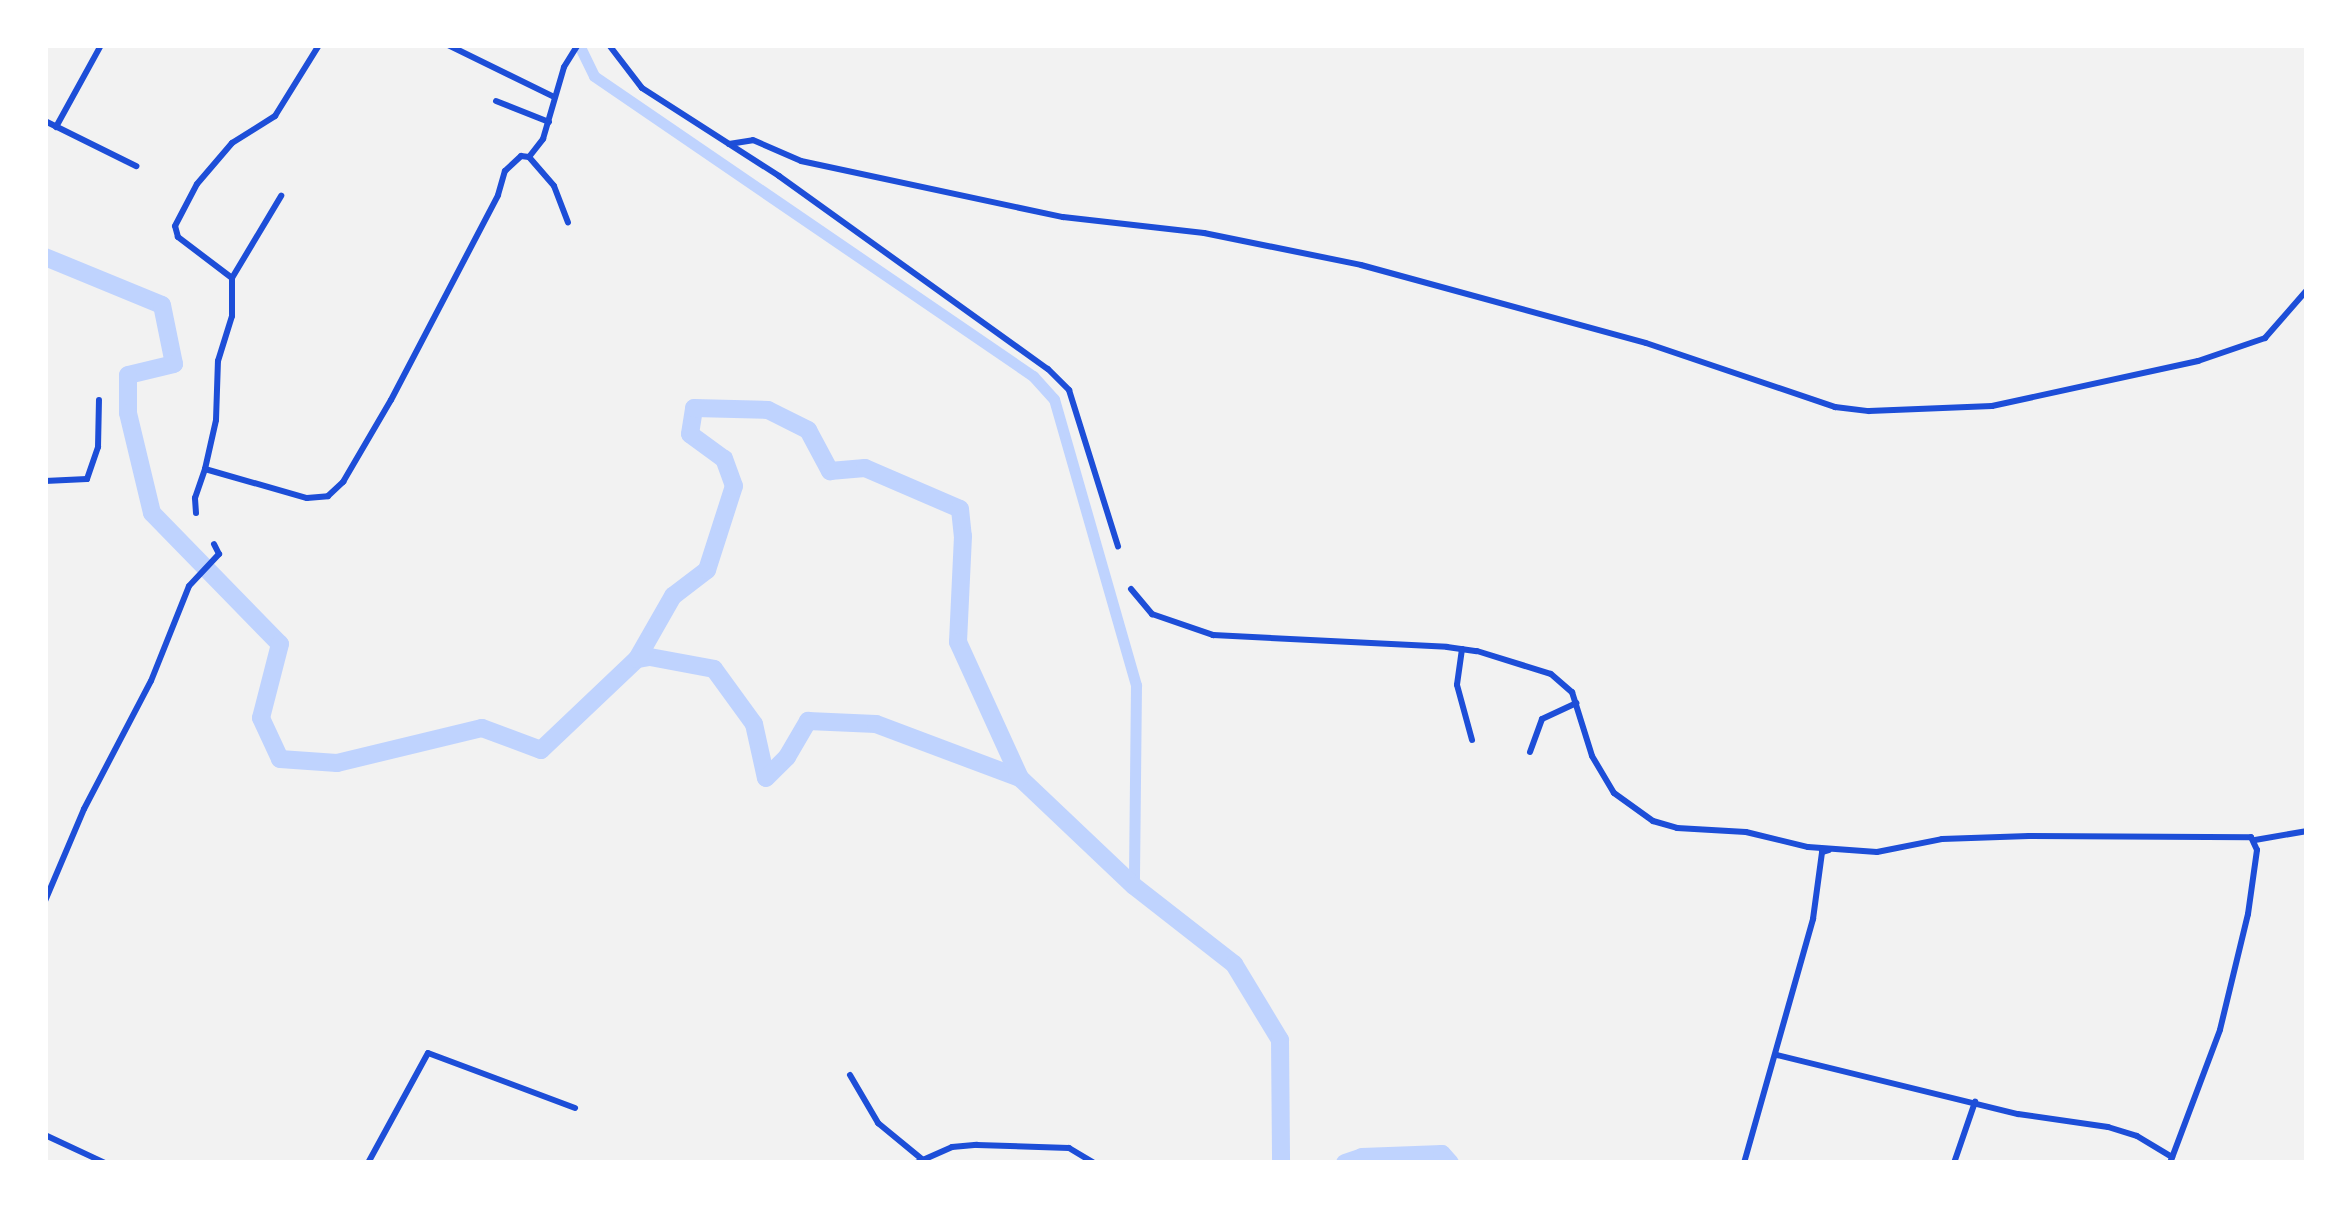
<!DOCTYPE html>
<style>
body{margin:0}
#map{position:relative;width:2352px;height:1208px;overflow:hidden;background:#f2f2f2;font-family:"Roboto Condensed",sans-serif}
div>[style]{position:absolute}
.canal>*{height:11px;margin:-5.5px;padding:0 5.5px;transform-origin:5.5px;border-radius:5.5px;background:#bfd3fe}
.river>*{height:18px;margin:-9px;padding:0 9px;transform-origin:9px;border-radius:9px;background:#bfd3fe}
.minor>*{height:6px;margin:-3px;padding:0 3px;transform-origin:3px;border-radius:3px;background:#1d4ed8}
span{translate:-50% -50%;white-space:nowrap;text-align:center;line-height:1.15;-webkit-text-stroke:10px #fff;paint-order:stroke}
.frame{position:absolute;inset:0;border:48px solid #fff;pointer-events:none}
</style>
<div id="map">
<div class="canal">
<i style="left:579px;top:45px;width:34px;rotate:64deg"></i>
<i style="left:594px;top:76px;width:532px;rotate:34.35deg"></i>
<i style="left:1033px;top:376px;width:31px;rotate:48deg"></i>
<i style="left:1054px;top:399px;width:298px;rotate:74deg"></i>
<i style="left:1136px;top:685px;width:201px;rotate:90.6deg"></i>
</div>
<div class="river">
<i style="left:45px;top:257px;width:126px;rotate:22.3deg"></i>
<i style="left:162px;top:305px;width:60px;rotate:78.5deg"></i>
<i style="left:174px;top:364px;width:47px;rotate:166.6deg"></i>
<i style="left:128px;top:375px;width:38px;rotate:90deg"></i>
<i style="left:128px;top:413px;width:103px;rotate:76.5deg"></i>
<i style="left:152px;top:513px;width:183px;rotate:45.7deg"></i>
<i style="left:280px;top:644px;width:76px;rotate:104.4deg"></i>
<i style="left:261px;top:718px;width:45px;rotate:65.1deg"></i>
<i style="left:280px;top:759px;width:57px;rotate:4deg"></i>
<i style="left:337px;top:763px;width:149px;rotate:-13.6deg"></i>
<i style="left:482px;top:728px;width:63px;rotate:20.4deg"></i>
<i style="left:541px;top:750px;width:132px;rotate:-43.5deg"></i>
<i style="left:637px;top:659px;width:13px;rotate:-9deg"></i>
<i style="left:650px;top:657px;width:65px;rotate:10.6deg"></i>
<i style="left:714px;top:669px;width:68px;rotate:54deg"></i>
<i style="left:754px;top:724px;width:55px;rotate:77.5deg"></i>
<i style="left:766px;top:778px;width:30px;rotate:-45deg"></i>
<i style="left:787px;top:757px;width:42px;rotate:-59.7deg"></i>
<i style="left:808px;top:721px;width:68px;rotate:2.5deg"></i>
<i style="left:876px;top:724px;width:154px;rotate:20.6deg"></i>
<i style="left:1020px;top:778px;width:157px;rotate:43.5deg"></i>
<i style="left:1134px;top:886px;width:127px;rotate:38deg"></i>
<i style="left:1234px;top:964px;width:89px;rotate:58.8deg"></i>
<i style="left:1280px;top:1040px;width:123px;rotate:89.5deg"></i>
<i style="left:637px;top:659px;width:73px;rotate:-60.3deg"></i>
<i style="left:673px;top:596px;width:43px;rotate:-37.4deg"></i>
<i style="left:707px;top:570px;width:88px;rotate:-72.2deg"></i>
<i style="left:734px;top:486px;width:29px;rotate:-110deg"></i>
<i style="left:724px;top:459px;width:42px;rotate:-143.7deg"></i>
<i style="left:690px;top:434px;width:26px;rotate:-81deg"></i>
<i style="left:694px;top:408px;width:74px;rotate:1.5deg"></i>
<i style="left:768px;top:410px;width:45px;rotate:26.6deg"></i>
<i style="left:808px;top:430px;width:47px;rotate:61.8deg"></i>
<i style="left:830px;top:471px;width:35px;rotate:-5deg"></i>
<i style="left:865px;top:468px;width:103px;rotate:23.3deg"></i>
<i style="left:960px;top:509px;width:27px;rotate:84deg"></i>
<i style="left:963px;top:536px;width:106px;rotate:92.7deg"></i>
<i style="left:958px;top:642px;width:149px;rotate:65.5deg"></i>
<i style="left:1345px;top:1163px;width:18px;rotate:-19deg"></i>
<i style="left:1362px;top:1157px;width:80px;rotate:-2.1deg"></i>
<i style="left:1442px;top:1154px;width:12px;rotate:48deg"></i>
</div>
<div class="minor">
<i style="left:448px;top:45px;width:118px;rotate:26.1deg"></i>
<i style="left:609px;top:45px;width:54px;rotate:52.5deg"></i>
<i style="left:642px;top:88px;width:163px;rotate:32.7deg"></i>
<i style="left:779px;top:176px;width:331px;rotate:35.7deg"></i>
<i style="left:1048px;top:369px;width:30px;rotate:45deg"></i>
<i style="left:1069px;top:390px;width:164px;rotate:72.6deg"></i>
<i style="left:496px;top:101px;width:57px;rotate:21.6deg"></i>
<i style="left:45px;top:121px;width:102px;rotate:26.3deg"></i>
<i style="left:56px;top:127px;width:94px;rotate:-61.2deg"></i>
<i style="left:729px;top:144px;width:24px;rotate:-9deg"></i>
<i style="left:753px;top:140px;width:52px;rotate:23.6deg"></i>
<i style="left:801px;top:161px;width:268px;rotate:12.1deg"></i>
<i style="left:1063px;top:217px;width:142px;rotate:6.5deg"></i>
<i style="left:1204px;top:233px;width:160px;rotate:11.5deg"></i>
<i style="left:1361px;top:265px;width:295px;rotate:15.3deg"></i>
<i style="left:1646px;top:343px;width:200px;rotate:18.7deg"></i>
<i style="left:1835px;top:407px;width:34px;rotate:7deg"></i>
<i style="left:1869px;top:411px;width:123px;rotate:-2.3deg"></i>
<i style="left:1992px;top:406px;width:211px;rotate:-12.3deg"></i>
<i style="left:2198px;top:361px;width:71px;rotate:-18.9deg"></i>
<i style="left:2265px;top:338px;width:64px;rotate:-48.8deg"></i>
<i style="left:529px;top:157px;width:38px;rotate:49deg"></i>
<i style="left:554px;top:186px;width:39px;rotate:69deg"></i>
<i style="left:232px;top:278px;width:68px;rotate:-142.8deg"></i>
<i style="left:178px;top:237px;width:11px;rotate:-105deg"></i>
<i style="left:175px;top:226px;width:47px;rotate:-62.4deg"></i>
<i style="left:197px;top:184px;width:54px;rotate:-49.5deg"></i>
<i style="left:232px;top:143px;width:51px;rotate:-32.1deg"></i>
<i style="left:275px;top:116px;width:84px;rotate:-58.2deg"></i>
<i style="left:205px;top:469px;width:50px;rotate:-77.3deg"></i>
<i style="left:216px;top:420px;width:59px;rotate:-88.1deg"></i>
<i style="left:218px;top:361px;width:47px;rotate:-72.7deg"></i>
<i style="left:232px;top:316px;width:38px;rotate:-90deg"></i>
<i style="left:232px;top:278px;width:96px;rotate:-59.1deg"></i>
<i style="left:45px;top:481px;width:42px;rotate:-2.7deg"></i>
<i style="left:87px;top:479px;width:34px;rotate:-71deg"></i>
<i style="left:98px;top:447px;width:47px;rotate:-88.8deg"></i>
<i style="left:196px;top:513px;width:15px;rotate:-94deg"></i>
<i style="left:195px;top:498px;width:31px;rotate:-71deg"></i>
<i style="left:205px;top:469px;width:106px;rotate:15.9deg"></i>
<i style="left:307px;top:498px;width:21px;rotate:-5deg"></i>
<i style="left:328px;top:496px;width:21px;rotate:-43deg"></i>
<i style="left:343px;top:482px;width:95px;rotate:-59.7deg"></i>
<i style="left:391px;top:400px;width:231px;rotate:-62.4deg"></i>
<i style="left:498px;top:195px;width:25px;rotate:-74deg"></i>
<i style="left:505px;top:171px;width:22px;rotate:-43deg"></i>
<i style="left:521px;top:156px;width:8px;rotate:7deg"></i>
<i style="left:529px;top:157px;width:23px;rotate:-52deg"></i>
<i style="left:543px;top:139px;width:75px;rotate:-73.7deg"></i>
<i style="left:564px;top:67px;width:26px;rotate:-58deg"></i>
<i style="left:1131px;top:589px;width:33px;rotate:50deg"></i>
<i style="left:1152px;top:614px;width:65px;rotate:19deg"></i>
<i style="left:1213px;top:635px;width:234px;rotate:2.9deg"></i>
<i style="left:1447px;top:647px;width:30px;rotate:8deg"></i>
<i style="left:1477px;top:651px;width:77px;rotate:17.3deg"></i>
<i style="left:1551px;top:674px;width:28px;rotate:41deg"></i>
<i style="left:1572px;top:692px;width:67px;rotate:72.6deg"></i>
<i style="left:1592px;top:756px;width:43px;rotate:59.3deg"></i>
<i style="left:1614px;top:793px;width:48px;rotate:35.7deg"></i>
<i style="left:1653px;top:821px;width:25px;rotate:16deg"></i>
<i style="left:1677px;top:828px;width:69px;rotate:3.3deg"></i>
<i style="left:1746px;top:832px;width:64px;rotate:13.6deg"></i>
<i style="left:1808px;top:847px;width:69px;rotate:4.1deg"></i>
<i style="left:1877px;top:852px;width:66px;rotate:-11.3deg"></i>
<i style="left:1942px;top:839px;width:87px;rotate:-2deg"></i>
<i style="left:2029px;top:836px;width:222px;rotate:0.3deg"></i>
<i style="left:2251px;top:837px;width:14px;rotate:65deg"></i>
<i style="left:2257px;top:850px;width:65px;rotate:98deg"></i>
<i style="left:2248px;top:914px;width:119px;rotate:103.6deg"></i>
<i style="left:2220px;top:1030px;width:142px;rotate:110.6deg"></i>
<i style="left:1462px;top:649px;width:36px;rotate:98deg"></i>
<i style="left:1457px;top:685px;width:57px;rotate:74.7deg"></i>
<i style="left:1530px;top:752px;width:35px;rotate:-70deg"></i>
<i style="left:1542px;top:719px;width:38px;rotate:-25deg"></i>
<i style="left:2255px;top:840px;width:53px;rotate:-9.8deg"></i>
<i style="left:45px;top:901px;width:100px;rotate:-67deg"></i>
<i style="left:84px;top:809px;width:144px;rotate:-62.4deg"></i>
<i style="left:151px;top:681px;width:102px;rotate:-68.2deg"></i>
<i style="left:189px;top:586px;width:44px;rotate:-46.8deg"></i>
<i style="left:219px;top:554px;width:11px;rotate:-117deg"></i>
<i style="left:1777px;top:1055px;width:248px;rotate:13.8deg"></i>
<i style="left:2018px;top:1114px;width:91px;rotate:8.2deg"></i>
<i style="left:2108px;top:1127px;width:30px;rotate:17deg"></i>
<i style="left:2137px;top:1136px;width:41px;rotate:31deg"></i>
<i style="left:850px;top:1075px;width:56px;rotate:59.7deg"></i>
<i style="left:878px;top:1123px;width:58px;rotate:39.4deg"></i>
<i style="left:45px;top:1135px;width:66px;rotate:25deg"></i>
<i style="left:368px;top:1163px;width:125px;rotate:-61.4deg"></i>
<i style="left:428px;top:1053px;width:157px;rotate:20.5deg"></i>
<i style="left:916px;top:1163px;width:39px;rotate:-24deg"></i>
<i style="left:952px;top:1147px;width:25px;rotate:-5deg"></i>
<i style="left:977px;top:1145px;width:92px;rotate:1.9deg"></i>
<i style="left:1069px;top:1148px;width:29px;rotate:31deg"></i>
<i style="left:1744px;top:1163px;width:254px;rotate:-74.2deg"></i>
<i style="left:1813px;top:919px;width:68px;rotate:-82.3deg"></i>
<i style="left:1822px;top:852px;width:7px;rotate:-16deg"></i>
<i style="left:1954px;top:1163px;width:65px;rotate:-71deg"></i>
</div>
<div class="frame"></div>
</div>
